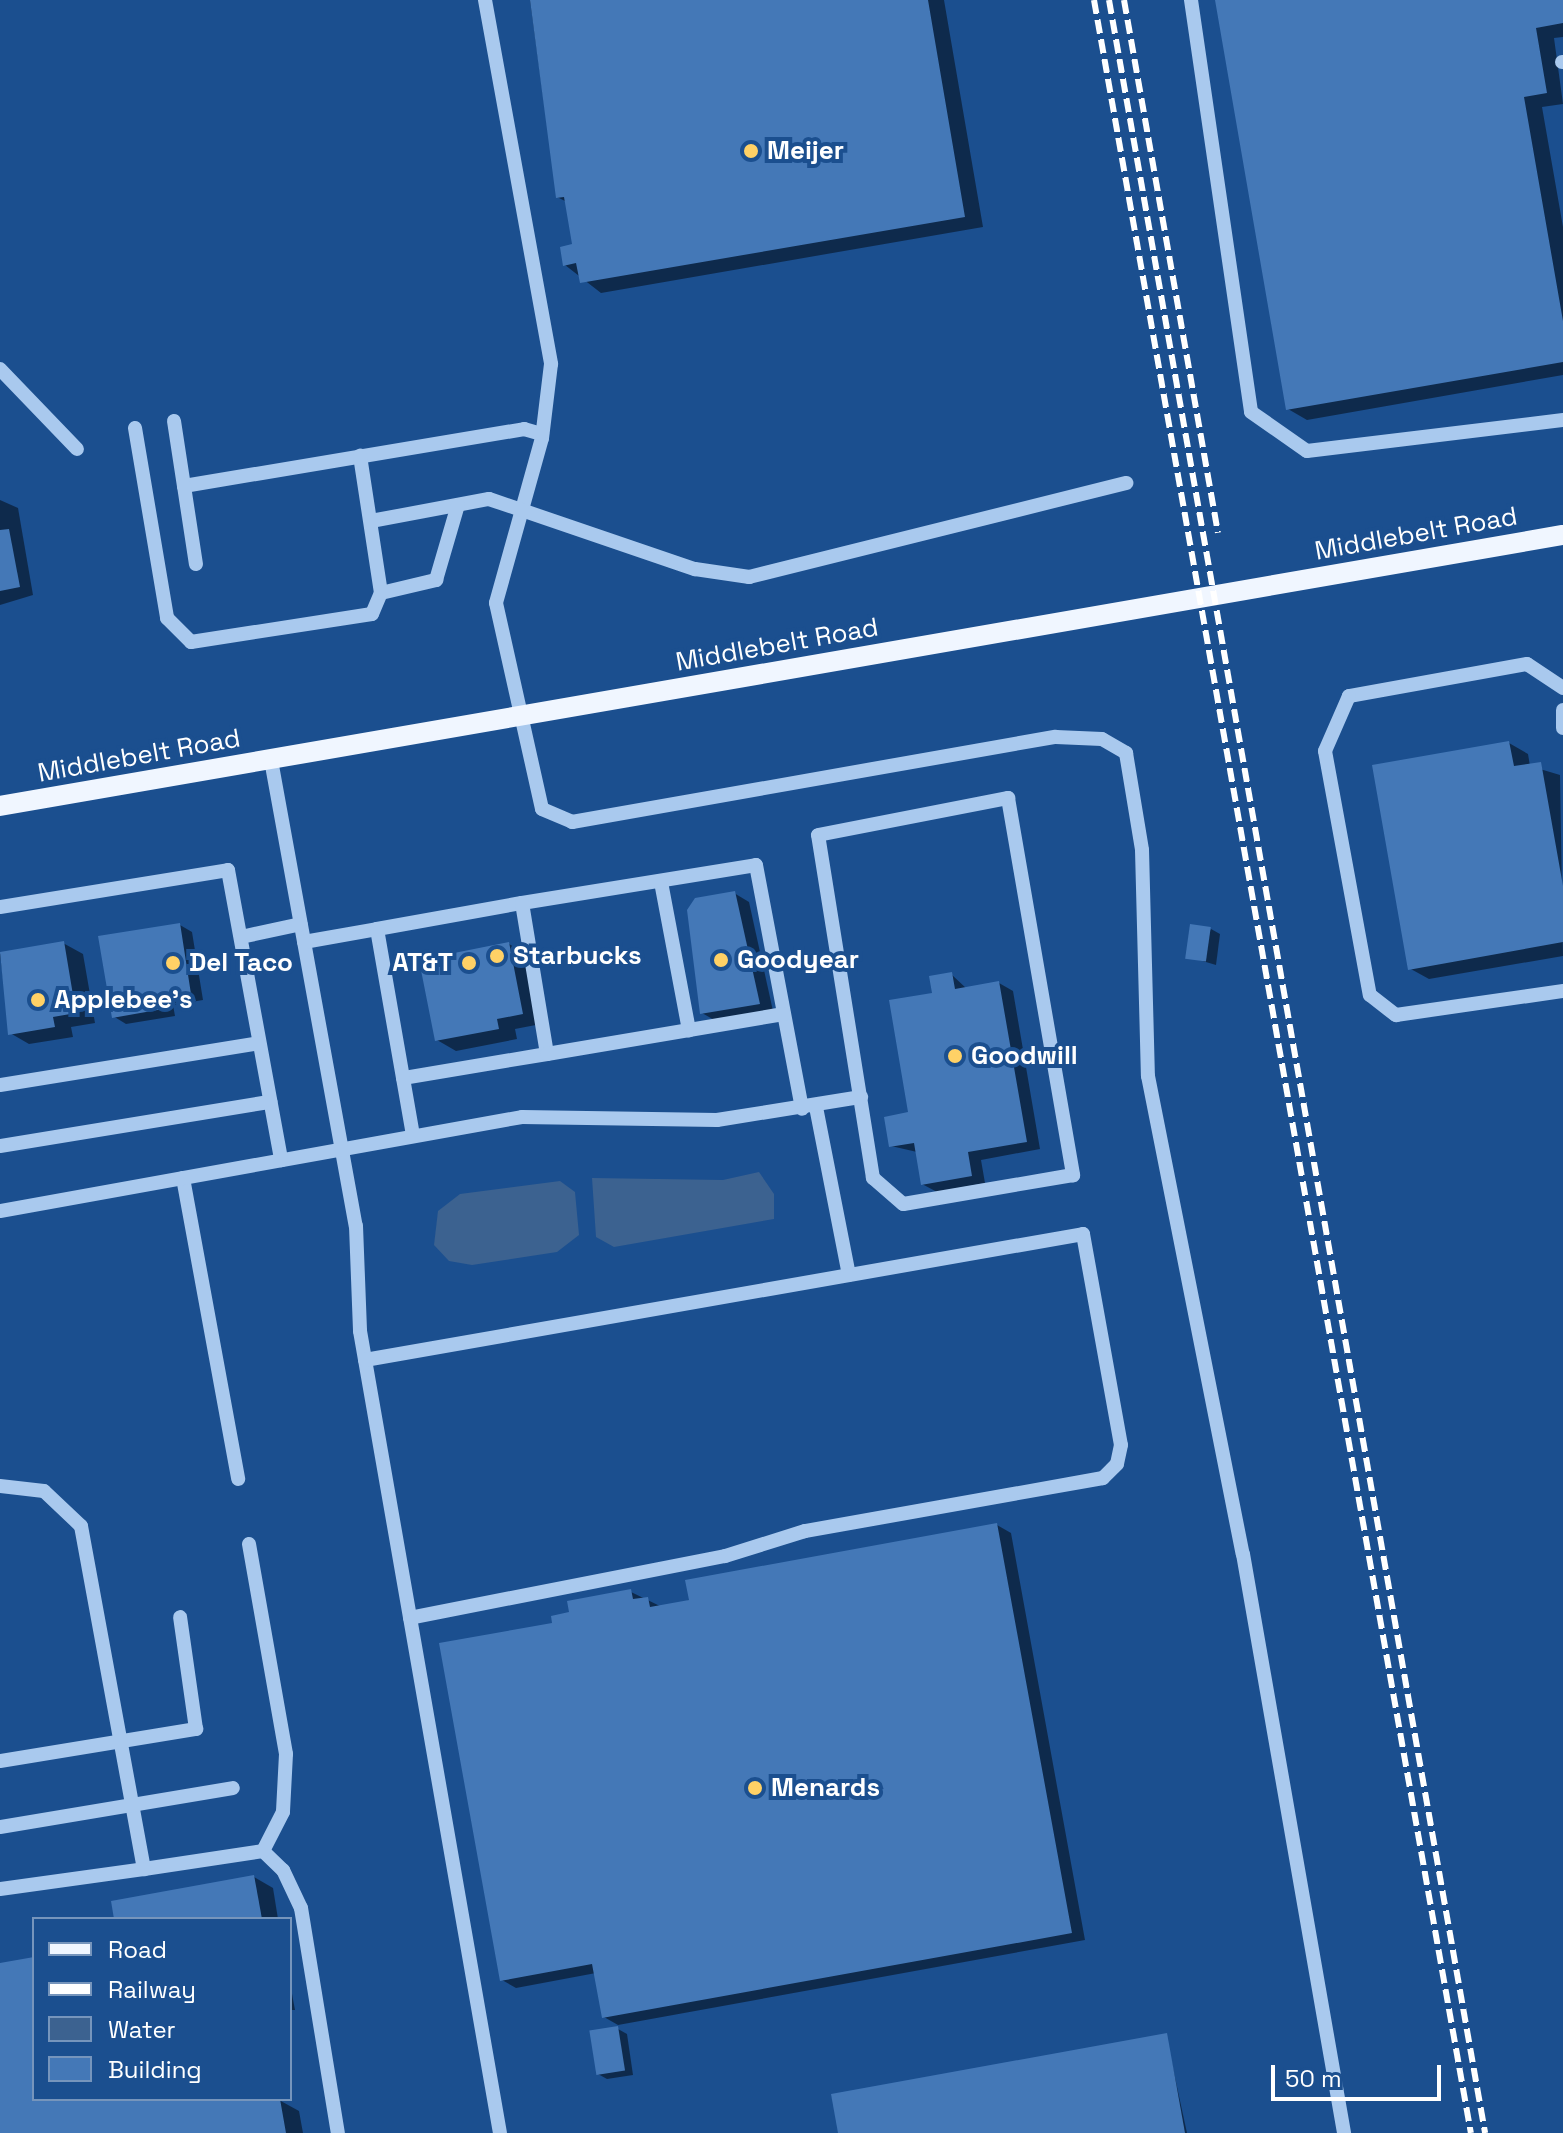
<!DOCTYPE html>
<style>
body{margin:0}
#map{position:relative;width:1563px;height:2133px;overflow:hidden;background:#1b4f8f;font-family:"Space Grotesk",sans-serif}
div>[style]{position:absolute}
.water>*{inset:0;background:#3c6290}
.shadow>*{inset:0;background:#0007}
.building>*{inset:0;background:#4478b7;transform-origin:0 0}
.minor>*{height:14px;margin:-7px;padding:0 7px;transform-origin:7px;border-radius:7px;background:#a9c9ee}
.major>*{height:20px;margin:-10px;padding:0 10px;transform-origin:10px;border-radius:10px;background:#f0f6ff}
.rail>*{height:6px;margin-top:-3px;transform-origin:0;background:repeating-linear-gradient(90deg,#fff 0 14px,transparent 0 20px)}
.dots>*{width:22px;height:22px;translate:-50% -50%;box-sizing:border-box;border:4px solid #1b4f8f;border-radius:50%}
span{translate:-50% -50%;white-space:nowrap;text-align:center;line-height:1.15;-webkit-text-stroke:8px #1b4f8f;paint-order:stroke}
.poi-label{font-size:26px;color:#fff;font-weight:700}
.left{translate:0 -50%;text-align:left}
.right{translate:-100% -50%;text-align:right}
.street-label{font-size:26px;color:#fff}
.legend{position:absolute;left:32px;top:1917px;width:260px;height:184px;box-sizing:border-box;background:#1b4f8f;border:2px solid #7695bc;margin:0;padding:10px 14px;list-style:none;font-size:24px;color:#fff}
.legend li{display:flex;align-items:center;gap:16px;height:40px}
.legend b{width:40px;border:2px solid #7695bc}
.scale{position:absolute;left:1271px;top:2065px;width:170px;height:36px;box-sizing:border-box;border:4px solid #fff;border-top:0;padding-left:10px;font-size:24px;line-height:28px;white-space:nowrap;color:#fff;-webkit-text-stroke:6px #1b4f8f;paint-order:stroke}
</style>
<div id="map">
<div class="water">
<i style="clip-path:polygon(759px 1172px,774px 1194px,774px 1219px,614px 1247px,596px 1237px,592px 1178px,723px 1180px)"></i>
<i style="clip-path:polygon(560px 1181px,575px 1192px,579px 1235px,557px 1252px,472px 1265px,449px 1261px,434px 1245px,438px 1211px,460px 1194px)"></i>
</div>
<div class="shadow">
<i style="clip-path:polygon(530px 0,944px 0,983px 227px,601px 293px,565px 265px,574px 246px,567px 202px,557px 197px)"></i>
<i style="clip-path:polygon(1217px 0,1563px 0,1563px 37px,1554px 38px,1563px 104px,1542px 107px,1563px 227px,1563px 375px,1307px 420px,1288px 409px)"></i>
<i style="clip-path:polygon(0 500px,18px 508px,33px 595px,0 605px)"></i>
<i style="clip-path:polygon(1509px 743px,1528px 754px,1530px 766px,1560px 775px,1563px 956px,1429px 979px,1409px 968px)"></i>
<i style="clip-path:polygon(734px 893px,749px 902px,773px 1011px,716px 1021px,702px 1013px)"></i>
<i style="clip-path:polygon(180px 925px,192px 932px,203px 1000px,173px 1005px,175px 1016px,126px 1024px,113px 1016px)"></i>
<i style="clip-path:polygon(1211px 929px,1220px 934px,1216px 965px,1189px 957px)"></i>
<i style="clip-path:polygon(63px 943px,83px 954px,95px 1023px,71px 1027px,73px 1037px,29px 1044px,10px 1033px,0 954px)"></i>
<i style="clip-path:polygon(509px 944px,528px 955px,541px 1024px,515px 1029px,517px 1039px,456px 1051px,437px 1040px)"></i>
<i style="clip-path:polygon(951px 974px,967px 989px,999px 983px,1013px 991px,1040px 1149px,981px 1160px,985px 1183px,937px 1192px,922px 1184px,917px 1152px,891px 1146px,910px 1114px,934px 995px)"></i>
<i style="clip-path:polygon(997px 1525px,1011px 1533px,1085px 1940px,618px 2025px,604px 2017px,596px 1973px,516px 1988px,502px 1980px,555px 1624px,631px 1592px,662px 1607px)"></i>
<i style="clip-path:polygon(254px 1877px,273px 1888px,278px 1919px,116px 1919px)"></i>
<i style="clip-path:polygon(34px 1959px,34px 2099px,279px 2100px,299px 2111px,303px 2133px,0 2133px,0 1965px)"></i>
<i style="clip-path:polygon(290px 1983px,295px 2010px,290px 2010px)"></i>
<i style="clip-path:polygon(618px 2029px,627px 2034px,633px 2075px,607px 2079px,598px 2074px)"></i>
<i style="clip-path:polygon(1166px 2036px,1187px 2133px,840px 2133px)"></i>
</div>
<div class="building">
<i style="clip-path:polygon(530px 0,928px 0,965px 217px,580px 283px,576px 263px,563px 266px,560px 247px,572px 244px,564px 197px,556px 198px)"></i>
<i style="clip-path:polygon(1215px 0,1563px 0,1563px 23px,1536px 28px,1547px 93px,1524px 97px,1563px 321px,1563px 362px,1286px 410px)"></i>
<i style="clip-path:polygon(9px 529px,20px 587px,0 591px,0 530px)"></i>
<i style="clip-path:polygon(1509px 741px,1514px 766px,1541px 762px,1563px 886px,1563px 942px,1408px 970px,1372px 765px)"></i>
<i style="clip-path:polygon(735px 891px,760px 1004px,700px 1014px,687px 910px,695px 898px)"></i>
<i style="clip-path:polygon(180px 923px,191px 994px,162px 999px,163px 1009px,112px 1018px,98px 936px)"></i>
<i style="left:1190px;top:924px;width:21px;height:35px;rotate:8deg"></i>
<i style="clip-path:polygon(64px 941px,76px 1013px,53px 1017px,55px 1027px,8px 1035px,0 952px)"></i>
<i style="clip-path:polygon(509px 942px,523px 1014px,497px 1019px,499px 1029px,435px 1041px,419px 960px)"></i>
<i style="clip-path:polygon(952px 972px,955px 989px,999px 981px,1027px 1142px,968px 1152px,972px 1176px,921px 1185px,914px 1143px,889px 1147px,884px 1117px,908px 1112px,889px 1000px,932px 993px,929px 976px)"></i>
<i style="clip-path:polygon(997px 1523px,1072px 1933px,602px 2018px,592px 1964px,500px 1981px,439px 1643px,552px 1623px,551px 1616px,569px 1612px,567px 1601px,631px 1589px,633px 1599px,648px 1597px,650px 1607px,689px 1600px,685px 1580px)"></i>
<i style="clip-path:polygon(254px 1875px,262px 1919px,114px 1919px,111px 1901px)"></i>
<i style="clip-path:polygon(34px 1957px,34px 2099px,280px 2099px,286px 2133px,0 2133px,0 1963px)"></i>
<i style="left:618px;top:2026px;width:45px;height:29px;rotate:81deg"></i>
<i style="clip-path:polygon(1167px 2033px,1185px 2133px,838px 2133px,831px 2094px)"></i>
</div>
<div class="minor">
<i style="left:485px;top:0;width:370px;rotate:79.7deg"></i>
<i style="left:551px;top:364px;width:75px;rotate:96.9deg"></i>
<i style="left:542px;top:438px;width:171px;rotate:105.6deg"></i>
<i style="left:496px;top:603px;width:211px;rotate:77.4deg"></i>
<i style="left:542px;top:809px;width:33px;rotate:23deg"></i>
<i style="left:572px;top:822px;width:491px;rotate:-10deg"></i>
<i style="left:1056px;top:737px;width:46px;rotate:2.5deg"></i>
<i style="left:1102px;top:739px;width:28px;rotate:30deg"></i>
<i style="left:1126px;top:753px;width:98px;rotate:80.6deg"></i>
<i style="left:1142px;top:850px;width:226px;rotate:88.5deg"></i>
<i style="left:1148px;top:1076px;width:487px;rotate:78.8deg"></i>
<i style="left:1243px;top:1554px;width:588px;rotate:80.1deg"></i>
<i style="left:1191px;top:0;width:416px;rotate:81.7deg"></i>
<i style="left:1251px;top:412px;width:68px;rotate:34.9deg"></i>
<i style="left:1307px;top:451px;width:258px;rotate:-6.9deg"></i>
<i style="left:1562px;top:62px;width:1px"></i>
<i style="left:0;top:369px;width:111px;rotate:46.1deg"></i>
<i style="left:174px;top:421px;width:66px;rotate:81.3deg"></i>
<i style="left:184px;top:486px;width:345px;rotate:-9.5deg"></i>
<i style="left:524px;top:429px;width:19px;rotate:16deg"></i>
<i style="left:135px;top:428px;width:193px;rotate:80.4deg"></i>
<i style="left:167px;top:618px;width:34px;rotate:45deg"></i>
<i style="left:191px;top:642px;width:183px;rotate:-8.8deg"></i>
<i style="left:372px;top:614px;width:23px;rotate:-67deg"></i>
<i style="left:381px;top:593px;width:139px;rotate:-98.7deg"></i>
<i style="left:184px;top:486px;width:79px;rotate:81.3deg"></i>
<i style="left:371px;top:521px;width:120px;rotate:-10.6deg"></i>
<i style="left:489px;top:499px;width:218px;rotate:18.8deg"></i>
<i style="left:695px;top:569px;width:55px;rotate:8.4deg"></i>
<i style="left:749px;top:577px;width:389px;rotate:-14deg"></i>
<i style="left:381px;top:593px;width:57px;rotate:-13.3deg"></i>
<i style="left:436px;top:580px;width:78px;rotate:-73.7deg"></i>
<i style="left:1563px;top:688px;width:43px;rotate:-146.3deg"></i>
<i style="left:1527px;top:664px;width:181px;rotate:169.8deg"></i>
<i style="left:1349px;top:696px;width:60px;rotate:113.6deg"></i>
<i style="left:1325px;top:751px;width:248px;rotate:79.6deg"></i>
<i style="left:1370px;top:995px;width:33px;rotate:38deg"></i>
<i style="left:1396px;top:1015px;width:169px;rotate:-8.2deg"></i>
<i style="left:1563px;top:710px;width:18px;rotate:90deg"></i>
<i style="left:271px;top:760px;width:474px;rotate:79.7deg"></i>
<i style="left:356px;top:1226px;width:105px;rotate:87.8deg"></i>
<i style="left:360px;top:1331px;width:814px;rotate:80.1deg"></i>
<i style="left:1008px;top:798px;width:383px;rotate:80.2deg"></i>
<i style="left:1073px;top:1175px;width:172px;rotate:170.3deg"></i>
<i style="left:903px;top:1204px;width:40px;rotate:-139deg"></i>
<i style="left:873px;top:1178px;width:347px;rotate:-99.1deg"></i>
<i style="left:818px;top:835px;width:194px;rotate:-11deg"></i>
<i style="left:661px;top:882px;width:151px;rotate:79.3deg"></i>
<i style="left:522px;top:903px;width:237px;rotate:-9.2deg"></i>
<i style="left:756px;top:865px;width:248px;rotate:79.3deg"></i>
<i style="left:0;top:907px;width:231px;rotate:-9.2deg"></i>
<i style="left:228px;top:870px;width:295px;rotate:79.6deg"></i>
<i style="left:377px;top:929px;width:147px;rotate:-10.2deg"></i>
<i style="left:522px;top:903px;width:153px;rotate:80.6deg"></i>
<i style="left:547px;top:1054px;width:146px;rotate:170.5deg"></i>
<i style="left:241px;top:937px;width:61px;rotate:-12.2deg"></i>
<i style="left:304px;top:942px;width:74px;rotate:-10.1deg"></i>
<i style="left:377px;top:929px;width:210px;rotate:80.1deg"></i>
<i style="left:547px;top:1054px;width:240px;rotate:-9.6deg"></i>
<i style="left:0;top:1085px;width:262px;rotate:-9.2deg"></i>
<i style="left:816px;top:1107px;width:171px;rotate:78.9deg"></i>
<i style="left:0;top:1146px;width:274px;rotate:-9.3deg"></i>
<i style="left:183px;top:1178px;width:306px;rotate:79.6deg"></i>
<i style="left:0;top:1211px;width:530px;rotate:-10.21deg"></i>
<i style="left:522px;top:1117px;width:195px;rotate:0.9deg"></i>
<i style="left:717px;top:1120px;width:146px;rotate:-9.1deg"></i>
<i style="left:365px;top:1360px;width:729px;rotate:-9.95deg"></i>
<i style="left:1083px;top:1234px;width:214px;rotate:79.8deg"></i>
<i style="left:1121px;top:1445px;width:19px;rotate:102deg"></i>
<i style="left:1117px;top:1464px;width:20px;rotate:135deg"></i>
<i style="left:1103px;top:1478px;width:303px;rotate:169.9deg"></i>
<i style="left:805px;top:1531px;width:84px;rotate:162.6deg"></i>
<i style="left:725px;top:1556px;width:321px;rotate:168.9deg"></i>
<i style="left:0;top:1486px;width:44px;rotate:6.5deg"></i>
<i style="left:44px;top:1491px;width:51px;rotate:43.4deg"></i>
<i style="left:81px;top:1526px;width:349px;rotate:79.6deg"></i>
<i style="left:144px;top:1869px;width:120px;rotate:-8.6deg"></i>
<i style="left:263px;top:1851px;width:28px;rotate:44deg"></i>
<i style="left:283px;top:1870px;width:42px;rotate:64.7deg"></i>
<i style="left:301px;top:1908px;width:228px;rotate:80.7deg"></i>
<i style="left:249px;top:1544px;width:213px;rotate:80deg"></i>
<i style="left:286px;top:1754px;width:58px;rotate:93deg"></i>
<i style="left:283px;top:1812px;width:44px;rotate:117.1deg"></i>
<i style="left:0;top:1761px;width:199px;rotate:-9.3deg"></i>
<i style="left:196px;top:1729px;width:113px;rotate:-98.1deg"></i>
<i style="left:0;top:1827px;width:236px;rotate:-9.5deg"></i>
<i style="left:0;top:1889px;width:145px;rotate:-7.9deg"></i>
</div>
<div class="major">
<i style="left:0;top:806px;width:1586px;rotate:-9.84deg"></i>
</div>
<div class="rail">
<i style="left:1094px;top:0;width:2166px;rotate:79.98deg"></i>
<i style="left:1109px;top:0;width:2166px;rotate:80deg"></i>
<i style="left:1124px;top:0;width:541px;rotate:80deg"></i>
</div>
<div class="dots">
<i style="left:751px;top:151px;background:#ffd166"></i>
<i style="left:497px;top:956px;background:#ffd166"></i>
<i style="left:721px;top:960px;background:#ffd166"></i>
<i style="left:173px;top:963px;background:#ffd166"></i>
<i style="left:469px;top:963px;background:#ffd166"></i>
<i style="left:38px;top:1000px;background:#ffd166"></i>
<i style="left:955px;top:1056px;background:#ffd166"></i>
<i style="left:755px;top:1788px;background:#ffd166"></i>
</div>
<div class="poi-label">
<span class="left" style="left:767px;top:151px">Meijer</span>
<span class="left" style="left:513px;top:956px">Starbucks</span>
<span class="left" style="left:737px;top:960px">Goodyear</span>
<span class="left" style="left:189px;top:963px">Del Taco</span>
<span class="right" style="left:453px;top:963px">AT&amp;T</span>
<span class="left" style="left:54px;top:1000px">Applebee's</span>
<span class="left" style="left:971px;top:1056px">Goodwill</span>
<span class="left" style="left:771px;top:1788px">Menards</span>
</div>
<div class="street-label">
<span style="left:1416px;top:534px;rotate:-10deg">Middlebelt Road</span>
<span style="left:777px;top:645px;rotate:-10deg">Middlebelt Road</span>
<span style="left:139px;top:756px;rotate:-10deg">Middlebelt Road</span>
</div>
<ul class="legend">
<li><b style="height:10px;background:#f0f6ff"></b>Road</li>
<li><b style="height:10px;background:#fff"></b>Railway</li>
<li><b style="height:22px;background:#3c6290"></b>Water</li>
<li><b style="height:22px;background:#4478b7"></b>Building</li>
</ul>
<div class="scale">50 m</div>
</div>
